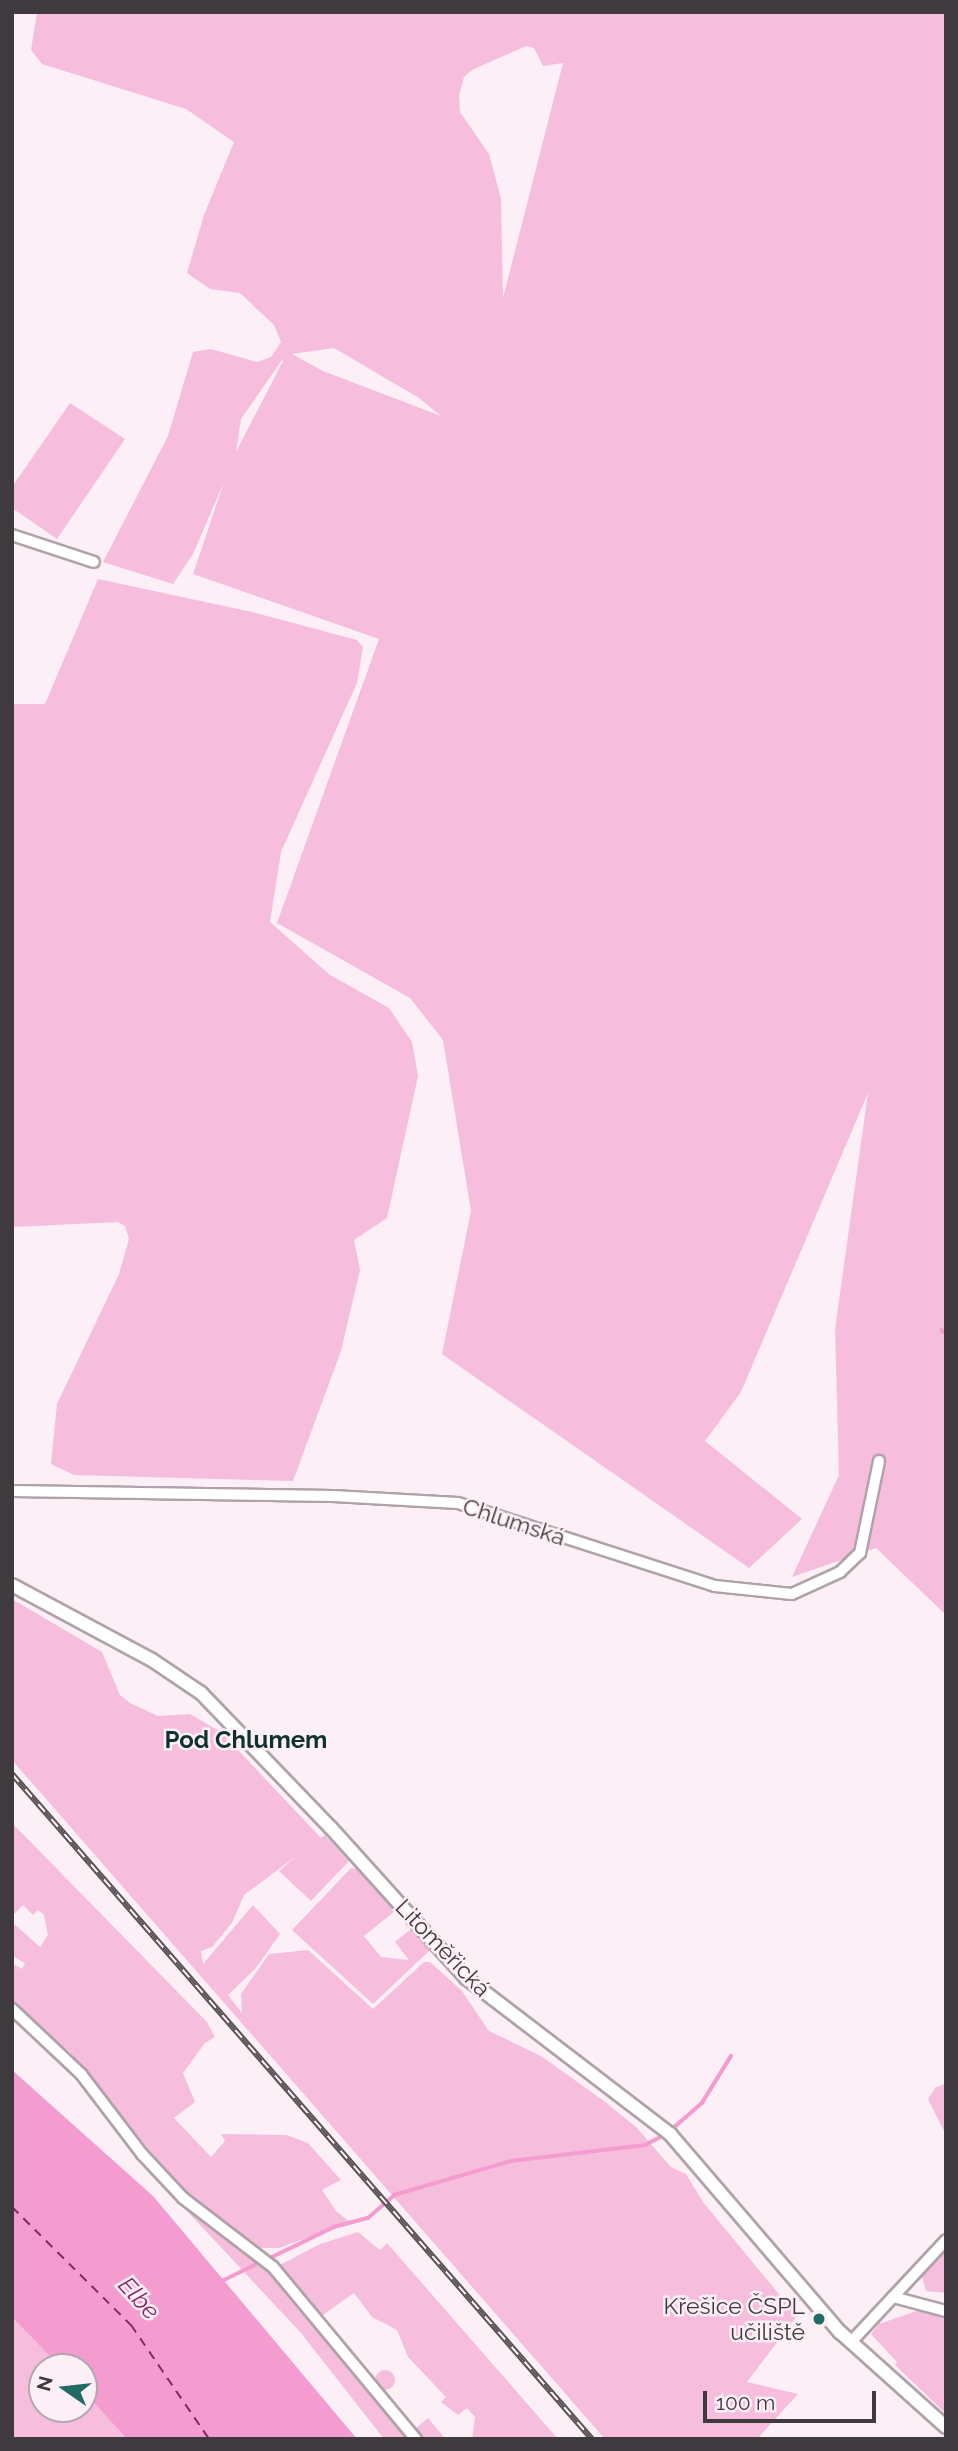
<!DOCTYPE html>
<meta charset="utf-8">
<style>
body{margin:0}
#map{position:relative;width:958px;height:2451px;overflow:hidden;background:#fdeff6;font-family:Raleway,sans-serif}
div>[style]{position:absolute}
.green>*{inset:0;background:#f7bddd}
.round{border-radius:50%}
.water>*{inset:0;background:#f49ccf}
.stream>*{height:3.5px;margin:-1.75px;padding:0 1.75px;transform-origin:1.75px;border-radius:1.75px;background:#f49ccf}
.ferry>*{height:2px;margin-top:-1px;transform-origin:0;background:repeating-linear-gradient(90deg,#892567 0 9px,transparent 0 16px)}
.roads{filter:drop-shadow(2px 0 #afa2a9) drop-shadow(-2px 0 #afa2a9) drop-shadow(0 2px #afa2a9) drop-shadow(0 -2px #afa2a9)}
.street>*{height:10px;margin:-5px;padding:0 5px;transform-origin:5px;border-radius:5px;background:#fff}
.secondary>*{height:12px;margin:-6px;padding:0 6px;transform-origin:6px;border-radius:6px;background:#fff}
.rail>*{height:6px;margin-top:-3px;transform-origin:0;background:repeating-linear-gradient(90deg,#fdeff6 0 10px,#585255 0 20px);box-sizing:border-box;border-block:2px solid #585255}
.dots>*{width:19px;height:19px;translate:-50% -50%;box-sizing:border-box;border:4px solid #fdeff6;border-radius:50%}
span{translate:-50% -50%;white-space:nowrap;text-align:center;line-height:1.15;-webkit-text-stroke:5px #fdeff6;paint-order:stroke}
.street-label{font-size:23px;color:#3f3a3d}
.poi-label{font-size:23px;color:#3f3a3d}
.right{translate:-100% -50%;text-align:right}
.neighbourhood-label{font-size:24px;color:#0f322f;font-weight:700}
.water-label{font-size:24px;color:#892567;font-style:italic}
.frame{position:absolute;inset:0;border:14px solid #3f3a3d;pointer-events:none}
.north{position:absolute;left:28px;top:2353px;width:70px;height:70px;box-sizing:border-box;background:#fdeff6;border:2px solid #b1a7ac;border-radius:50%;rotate:284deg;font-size:19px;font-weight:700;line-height:28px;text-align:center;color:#3f3a3d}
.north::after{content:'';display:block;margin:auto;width:24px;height:32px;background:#216b66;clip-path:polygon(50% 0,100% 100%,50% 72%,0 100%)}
.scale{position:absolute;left:703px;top:2391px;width:173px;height:32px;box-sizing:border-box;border:4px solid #3f3a3d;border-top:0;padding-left:9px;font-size:21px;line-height:24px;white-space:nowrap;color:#3f3a3d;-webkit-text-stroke:5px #fdeff6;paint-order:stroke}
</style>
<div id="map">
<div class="green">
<i style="clip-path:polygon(evenodd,37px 12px,946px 12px,946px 1615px,876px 1548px,792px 1577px,839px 1475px,835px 1329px,868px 1093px,741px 1392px,705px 1441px,802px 1519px,749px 1568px,442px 1354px,471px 1211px,443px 1040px,410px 998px,277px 923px,379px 639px,193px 574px,224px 482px,193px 554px,173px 584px,103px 562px,168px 436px,193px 352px,211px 349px,257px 362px,271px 357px,281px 342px,274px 325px,240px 293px,210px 289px,187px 273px,204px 215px,234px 142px,186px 109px,42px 64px,31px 50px,37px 12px,526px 46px,534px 48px,543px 66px,563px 63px,503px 298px,501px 199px,489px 154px,460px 112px,459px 96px,464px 77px,472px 70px,526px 46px,37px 12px,334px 348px,419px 398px,441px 416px,323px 371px,292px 354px,334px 348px,37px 12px,282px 360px,283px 361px,236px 452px,241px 419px,282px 360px)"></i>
<i style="clip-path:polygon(70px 403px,125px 439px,57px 539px,12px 508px,12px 487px)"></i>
<i style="clip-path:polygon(98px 579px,252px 612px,357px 640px,363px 647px,357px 683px,281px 852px,270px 922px,330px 975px,389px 1008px,412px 1042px,418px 1076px,387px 1218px,354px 1240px,360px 1270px,341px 1351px,293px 1481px,74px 1475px,51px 1464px,57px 1404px,119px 1274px,129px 1239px,125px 1226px,118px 1222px,12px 1227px,12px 704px,45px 704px)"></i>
<i style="clip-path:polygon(12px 1599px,102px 1652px,120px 1695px,130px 1703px,158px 1716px,190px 1714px,221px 1732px,321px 1838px,325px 1835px,349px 1861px,311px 1901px,279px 1871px,295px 1857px,244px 1895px,232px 1923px,212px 1947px,201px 1951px,203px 1964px,253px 1905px,280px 1934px,256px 1968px,228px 1995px,242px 2013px,241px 1994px,269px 1954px,308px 1950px,373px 2009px,424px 1962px,430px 1962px,462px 1991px,489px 2031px,541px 2056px,604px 2101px,637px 2128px,671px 2167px,686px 2174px,703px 2202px,797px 2316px,747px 2382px,798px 2394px,757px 2439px,605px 2439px,12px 1760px)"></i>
<i style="clip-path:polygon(12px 1823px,207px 2022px,215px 2037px,205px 2043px,183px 2073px,195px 2102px,174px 2118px,211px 2157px,225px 2141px,221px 2134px,286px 2135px,308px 2143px,341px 2180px,322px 2190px,336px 2211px,350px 2222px,279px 2248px,257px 2248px,180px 2188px,69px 2051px,44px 2037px,12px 2004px,12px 1963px,22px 1969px,25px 1963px,12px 1956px,12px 1922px,40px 1947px,48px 1935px,44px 1915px,38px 1910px,33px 1915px,23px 1905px,12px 1916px)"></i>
<i style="clip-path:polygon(351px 1868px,358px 1869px,395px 1911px,364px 1936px,381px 1957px,409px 1960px,395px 1942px,411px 1929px,430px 1950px,373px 2004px,292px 1930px)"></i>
<i style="clip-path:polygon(946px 2083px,946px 2135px,928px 2099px,935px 2088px)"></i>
<i style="clip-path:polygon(173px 2196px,270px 2273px,411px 2439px,384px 2439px,301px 2333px)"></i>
<i style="clip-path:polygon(358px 2232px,380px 2250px,387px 2243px,558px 2439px,472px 2439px,475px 2417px,467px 2408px,458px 2415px,441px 2402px,446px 2397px,408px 2357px,397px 2330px,372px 2317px,354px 2293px,320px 2317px,278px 2266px,320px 2244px)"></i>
<i style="clip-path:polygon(946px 2248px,946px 2293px,926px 2291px,922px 2277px)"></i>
<i style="clip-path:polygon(922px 2309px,946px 2313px,946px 2414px,895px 2365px,897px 2362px,871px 2334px,879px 2324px)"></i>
<i style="clip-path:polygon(12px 2317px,60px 2367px,42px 2367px,42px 2409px,84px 2409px,84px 2392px,127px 2439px,12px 2439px)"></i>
<i class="round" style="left:375px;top:2370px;width:20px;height:20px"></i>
<i style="clip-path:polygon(428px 2418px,439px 2431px,445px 2439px,422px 2439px,415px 2429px)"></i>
</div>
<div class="water">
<i style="clip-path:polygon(12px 2070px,153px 2196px,357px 2439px,127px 2439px,84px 2392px,84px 2367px,60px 2367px,12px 2317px)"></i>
</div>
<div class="stream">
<i style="left:942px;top:1330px;width:2px;rotate:63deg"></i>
<i style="left:671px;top:2130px;width:41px;rotate:-41.1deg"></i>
<i style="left:702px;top:2103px;width:55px;rotate:-58.3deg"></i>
<i style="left:268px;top:2259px;width:73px;rotate:-25.9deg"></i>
<i style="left:334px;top:2227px;width:35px;rotate:-15deg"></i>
<i style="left:368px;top:2218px;width:35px;rotate:-41deg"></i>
<i style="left:394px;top:2195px;width:122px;rotate:-16.2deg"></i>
<i style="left:511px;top:2161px;width:135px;rotate:-6.8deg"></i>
<i style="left:645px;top:2145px;width:22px;rotate:-27deg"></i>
<i style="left:222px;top:2281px;width:37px;rotate:-26deg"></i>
</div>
<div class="ferry">
<i style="left:12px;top:2207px;width:168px;rotate:44.8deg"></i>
<i style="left:131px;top:2325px;width:138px;rotate:55.6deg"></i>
</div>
<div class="roads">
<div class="street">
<i style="left:12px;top:535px;width:86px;rotate:18.2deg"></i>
<i style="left:12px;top:1491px;width:321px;rotate:0.9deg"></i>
<i style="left:333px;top:1496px;width:125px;rotate:3.2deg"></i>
<i style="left:458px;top:1503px;width:270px;rotate:17.9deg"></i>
<i style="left:715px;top:1586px;width:77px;rotate:5.9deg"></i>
<i style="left:792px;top:1594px;width:53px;rotate:-24.6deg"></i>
<i style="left:840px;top:1572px;width:28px;rotate:-44deg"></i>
<i style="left:860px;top:1553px;width:94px;rotate:-78.3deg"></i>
<i style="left:12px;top:2009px;width:95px;rotate:43.3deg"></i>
<i style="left:81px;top:2074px;width:101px;rotate:52.7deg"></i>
<i style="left:142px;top:2154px;width:60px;rotate:47deg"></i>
<i style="left:183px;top:2198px;width:113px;rotate:37.5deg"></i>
<i style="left:273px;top:2267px;width:224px;rotate:50.3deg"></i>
<i style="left:893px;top:2297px;width:55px;rotate:14.8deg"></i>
<i style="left:851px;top:2342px;width:139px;rotate:-47deg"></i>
</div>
<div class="secondary">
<i style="left:12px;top:1585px;width:159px;rotate:28.2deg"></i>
<i style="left:152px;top:1660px;width:59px;rotate:34deg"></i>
<i style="left:201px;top:1693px;width:187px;rotate:46.1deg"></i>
<i style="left:331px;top:1828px;width:202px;rotate:48deg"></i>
<i style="left:466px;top:1978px;width:257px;rotate:37.4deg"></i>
<i style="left:670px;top:2134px;width:261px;rotate:49.4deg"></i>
<i style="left:840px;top:2332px;width:142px;rotate:41.9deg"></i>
</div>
</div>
<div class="rail">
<i style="left:12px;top:1774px;width:882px;rotate:48.91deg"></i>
</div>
<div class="dots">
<i style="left:819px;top:2319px;background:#216b66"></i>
</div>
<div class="street-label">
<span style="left:514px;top:1522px;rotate:18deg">Chlumská</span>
<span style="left:443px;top:1948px;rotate:46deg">Litoměřická</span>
</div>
<div class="poi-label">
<span class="right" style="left:805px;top:2319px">Křešice ČSPL<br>učiliště</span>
</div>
<div class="neighbourhood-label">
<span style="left:246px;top:1740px">Pod Chlumem</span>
</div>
<div class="water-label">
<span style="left:139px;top:2298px;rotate:48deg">Elbe</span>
</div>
<div class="frame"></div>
<div class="north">N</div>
<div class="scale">100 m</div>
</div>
